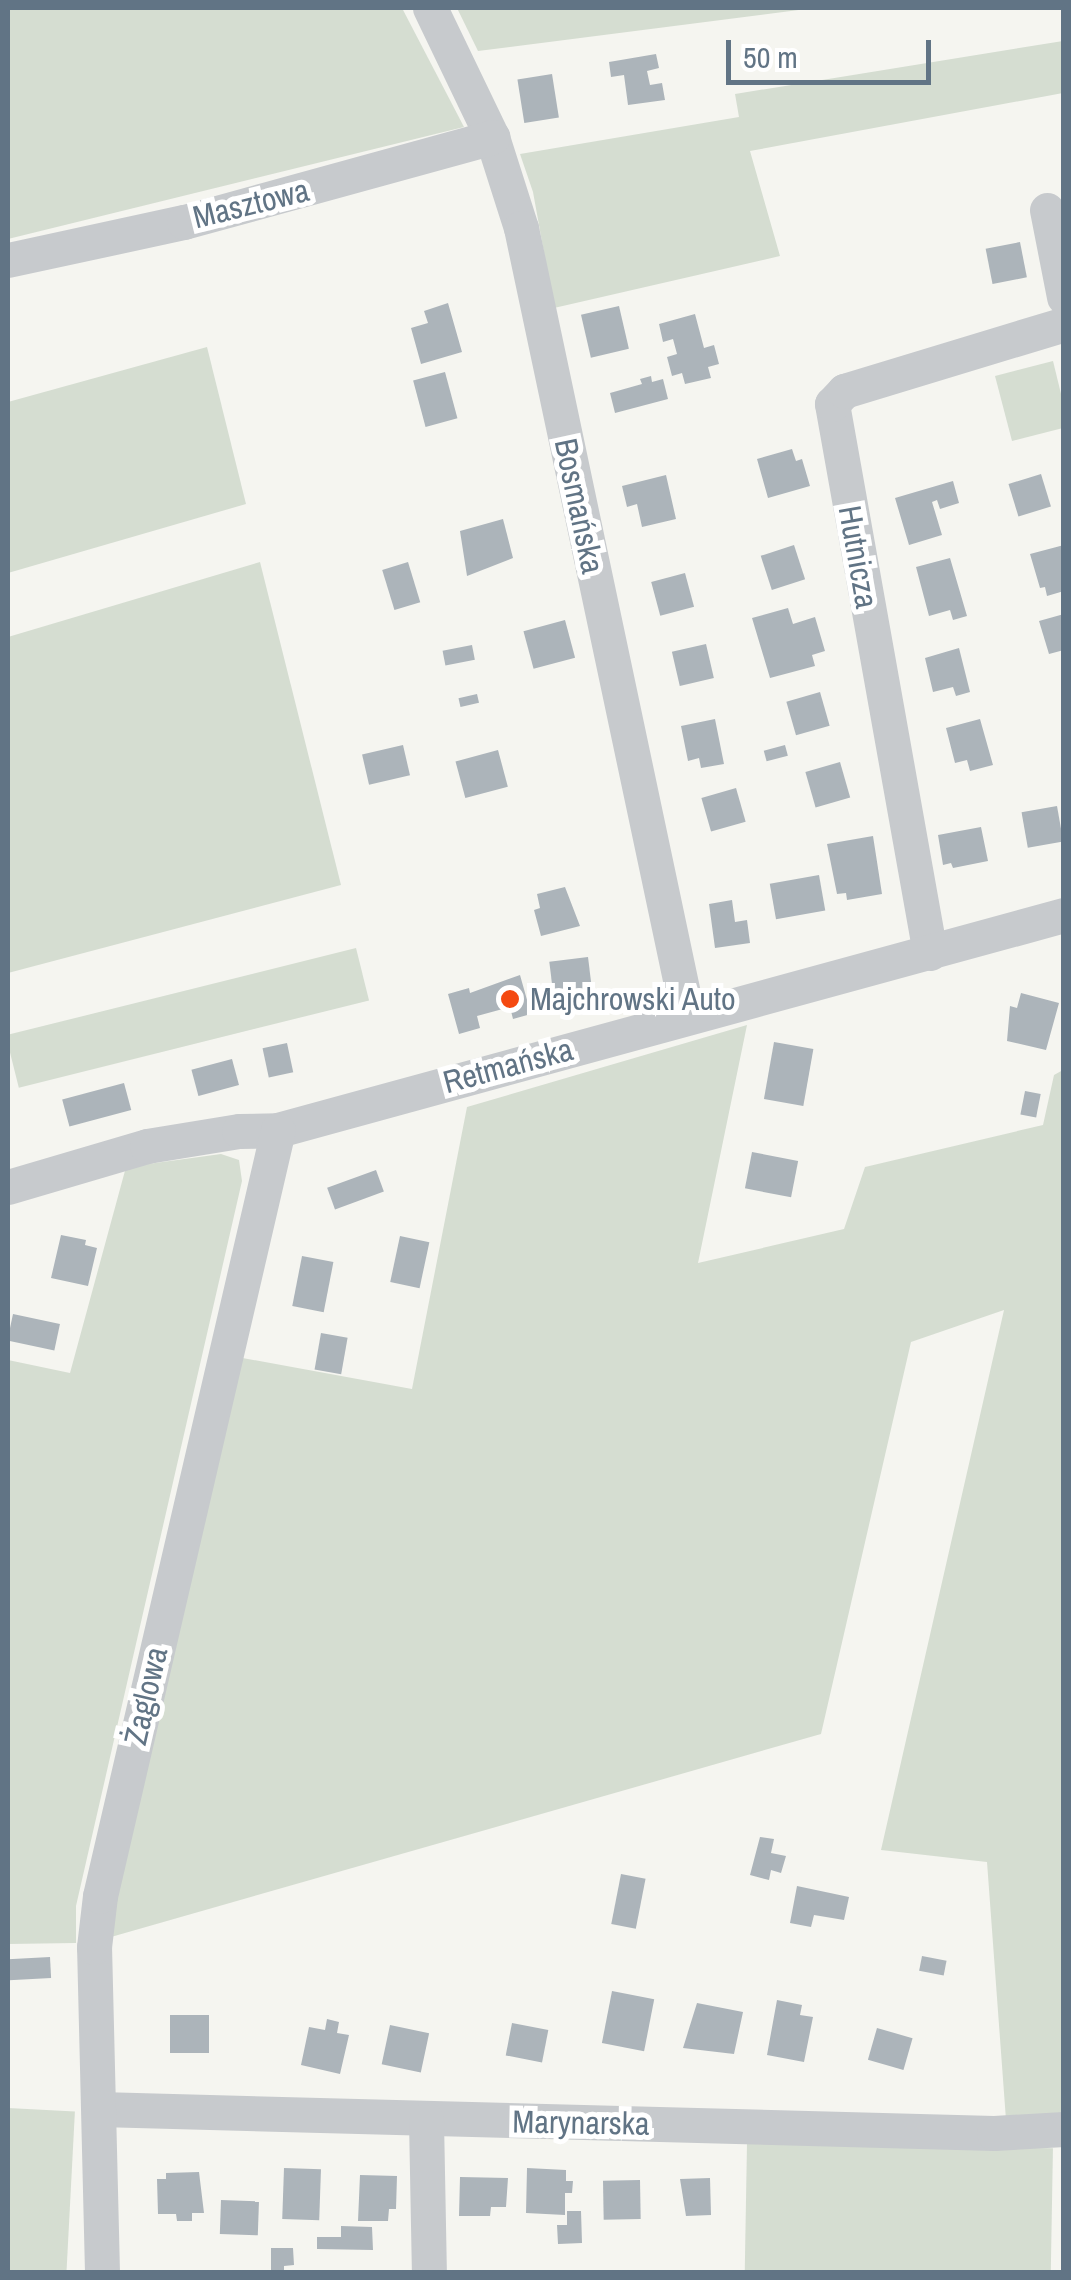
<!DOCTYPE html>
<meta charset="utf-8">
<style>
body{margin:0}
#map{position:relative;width:1071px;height:2280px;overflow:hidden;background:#f5f5f0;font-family:"Archivo Narrow",sans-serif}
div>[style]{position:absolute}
.green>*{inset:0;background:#d5ddd1;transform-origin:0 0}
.building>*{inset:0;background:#acb4ba;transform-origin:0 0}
.minor>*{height:35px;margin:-17.5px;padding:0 17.5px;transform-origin:17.5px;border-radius:17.5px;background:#c7cacd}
.dots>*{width:28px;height:28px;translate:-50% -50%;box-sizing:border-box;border:5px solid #fff;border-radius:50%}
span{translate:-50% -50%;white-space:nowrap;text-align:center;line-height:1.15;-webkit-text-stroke:10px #fff;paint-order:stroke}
.street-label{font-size:32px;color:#617485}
.poi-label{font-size:32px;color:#617485}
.left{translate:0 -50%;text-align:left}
.frame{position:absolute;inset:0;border:10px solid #617485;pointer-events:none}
.scale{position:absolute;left:726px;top:40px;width:205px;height:45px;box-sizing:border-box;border:5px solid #617485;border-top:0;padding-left:12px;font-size:30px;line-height:35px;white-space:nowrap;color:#617485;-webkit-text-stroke:8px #fff;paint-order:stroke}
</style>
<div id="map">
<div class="green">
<i style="clip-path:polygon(8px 8px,402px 8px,464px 127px,8px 239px)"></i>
<i style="clip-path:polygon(457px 8px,814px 8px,478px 51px)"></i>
<i style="clip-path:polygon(1063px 41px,1063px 93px,750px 151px,780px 256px,554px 308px,533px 192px,520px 154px,739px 117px,735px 94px)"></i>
<i style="clip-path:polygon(207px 347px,246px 504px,8px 573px,8px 402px)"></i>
<i style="clip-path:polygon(1053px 361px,1063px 402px,1063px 428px,1012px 441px,995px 376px)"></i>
<i style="clip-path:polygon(260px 562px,341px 885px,8px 973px,8px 637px)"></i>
<i style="left:356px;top:948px;width:54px;height:361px;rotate:76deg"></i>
<i style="clip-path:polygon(747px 1025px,698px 1263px,844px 1229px,865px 1167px,1043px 1125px,1054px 1075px,1063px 1070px,1063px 2114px,1006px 2120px,987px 1862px,881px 1850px,1004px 1310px,911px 1342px,821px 1734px,111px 1937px,114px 1903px,237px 1357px,412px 1389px,467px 1107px)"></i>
<i style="clip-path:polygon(221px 1154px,239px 1160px,242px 1181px,76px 1906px,76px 1943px,8px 1944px,8px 1360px,70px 1373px,126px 1167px)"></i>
<i style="left:8px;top:2108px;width:67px;height:164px;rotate:3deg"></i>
<i style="left:747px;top:2143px;width:306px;height:129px;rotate:1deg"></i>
</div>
<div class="building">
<i style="clip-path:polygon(656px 54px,659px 68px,647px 71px,650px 85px,662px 83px,665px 100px,628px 105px,624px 75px,611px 77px,609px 62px)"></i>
<i style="left:552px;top:74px;width:44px;height:35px;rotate:81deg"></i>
<i style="left:1020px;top:242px;width:36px;height:35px;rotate:79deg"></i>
<i style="clip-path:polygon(448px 303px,462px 352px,421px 364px,411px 328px,428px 323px,424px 311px)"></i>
<i style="left:619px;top:306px;width:44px;height:39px;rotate:77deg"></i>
<i style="clip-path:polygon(695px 314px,704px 348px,714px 345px,719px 364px,708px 367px,711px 378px,685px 384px,682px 373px,672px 376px,667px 357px,677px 354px,673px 339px,663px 342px,659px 324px)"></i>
<i style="left:445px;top:372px;width:48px;height:33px;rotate:75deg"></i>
<i style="clip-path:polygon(651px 376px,652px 382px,663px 379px,668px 399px,615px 413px,610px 393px,642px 384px,640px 379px)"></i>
<i style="clip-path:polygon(792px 449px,796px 461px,802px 459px,810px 486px,768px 498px,757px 459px)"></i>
<i style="left:1041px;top:474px;width:34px;height:34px;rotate:73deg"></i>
<i style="clip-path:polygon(666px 475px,676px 519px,642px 527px,637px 504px,627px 507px,622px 486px)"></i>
<i style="clip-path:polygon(953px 481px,959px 503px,940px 509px,937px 500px,932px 502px,942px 535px,909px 545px,895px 498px)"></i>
<i style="clip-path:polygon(503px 519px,513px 558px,467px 576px,460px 531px)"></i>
<i style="left:794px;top:545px;width:36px;height:35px;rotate:72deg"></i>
<i style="clip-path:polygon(1064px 545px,1064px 591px,1047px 596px,1045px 587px,1040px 588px,1030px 554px)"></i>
<i style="clip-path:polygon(950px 558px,967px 616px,953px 620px,950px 610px,929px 616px,916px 567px)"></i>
<i style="left:408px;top:562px;width:42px;height:27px;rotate:73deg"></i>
<i style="left:685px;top:573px;width:35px;height:35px;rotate:75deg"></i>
<i style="clip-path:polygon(788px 608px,793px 624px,815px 617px,825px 651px,812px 655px,815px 666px,770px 678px,752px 618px)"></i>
<i style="clip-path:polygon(1064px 614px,1064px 650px,1049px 654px,1039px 621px)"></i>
<i style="left:565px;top:620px;width:39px;height:43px;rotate:75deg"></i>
<i style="left:706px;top:644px;width:35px;height:35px;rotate:77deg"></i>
<i style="left:472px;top:645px;width:15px;height:30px;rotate:79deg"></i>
<i style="clip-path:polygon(959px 648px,970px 692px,956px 696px,953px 687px,933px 692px,925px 658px)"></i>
<i style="left:820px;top:692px;width:35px;height:35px;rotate:74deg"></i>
<i style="left:477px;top:694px;width:9px;height:19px;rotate:77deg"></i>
<i style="clip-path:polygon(715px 719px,724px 764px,701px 768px,699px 758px,688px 761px,681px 726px)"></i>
<i style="clip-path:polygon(980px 719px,993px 765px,970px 771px,967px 760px,955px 763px,946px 728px)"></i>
<i style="left:403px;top:745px;width:31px;height:42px;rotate:77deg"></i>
<i style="left:785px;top:745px;width:11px;height:22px;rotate:75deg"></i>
<i style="left:498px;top:750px;width:38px;height:44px;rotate:75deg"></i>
<i style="left:840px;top:762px;width:37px;height:36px;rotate:74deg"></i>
<i style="left:736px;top:788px;width:35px;height:36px;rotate:74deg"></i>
<i style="left:1057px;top:806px;width:36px;height:36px;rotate:80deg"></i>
<i style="clip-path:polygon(981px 827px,988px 861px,953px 868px,951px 863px,943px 865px,938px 835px)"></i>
<i style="clip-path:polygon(873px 836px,882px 894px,847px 900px,846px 893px,837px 894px,827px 844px)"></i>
<i style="left:819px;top:875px;width:36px;height:50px;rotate:80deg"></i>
<i style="clip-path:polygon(565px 887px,580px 926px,541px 936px,534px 910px,540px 908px,537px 894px)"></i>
<i style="clip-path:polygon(732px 900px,735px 922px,747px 920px,750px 943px,715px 948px,709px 904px)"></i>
<i style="left:588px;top:957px;width:39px;height:39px;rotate:83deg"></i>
<i style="clip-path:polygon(520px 975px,531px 1014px,513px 1019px,510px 1007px,477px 1016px,480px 1028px,459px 1034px,448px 994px,469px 988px,470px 993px)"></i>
<i style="clip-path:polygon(1021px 993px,1059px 1003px,1046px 1050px,1007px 1041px,1010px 1006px,1017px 1008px)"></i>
<i style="left:774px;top:1042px;width:40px;height:58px;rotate:10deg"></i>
<i style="left:287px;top:1043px;width:30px;height:25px;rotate:78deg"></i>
<i style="left:232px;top:1059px;width:27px;height:42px;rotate:75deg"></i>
<i style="left:124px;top:1083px;width:28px;height:64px;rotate:75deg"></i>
<i style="left:1025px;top:1091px;width:16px;height:24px;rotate:11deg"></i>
<i style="left:752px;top:1152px;width:47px;height:37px;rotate:11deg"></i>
<i style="left:376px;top:1170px;width:23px;height:52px;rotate:70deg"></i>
<i style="clip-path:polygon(61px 1235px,86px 1240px,85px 1245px,97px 1248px,88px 1286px,51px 1278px)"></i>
<i style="left:400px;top:1236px;width:30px;height:47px;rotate:12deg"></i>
<i style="left:302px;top:1256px;width:32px;height:51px;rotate:11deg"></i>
<i style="left:13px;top:1314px;width:48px;height:27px;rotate:12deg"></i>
<i style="left:321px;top:1333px;width:27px;height:37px;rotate:10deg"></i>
<i style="clip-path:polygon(760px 1837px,774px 1839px,771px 1853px,786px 1856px,781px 1873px,771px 1870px,769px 1880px,750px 1875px)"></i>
<i style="left:621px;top:1874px;width:25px;height:51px;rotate:11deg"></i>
<i style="clip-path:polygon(797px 1886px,849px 1897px,844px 1920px,814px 1915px,811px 1927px,790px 1923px)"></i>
<i style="left:922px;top:1956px;width:25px;height:15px;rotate:11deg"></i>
<i style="left:50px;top:1957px;width:21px;height:42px;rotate:87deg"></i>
<i style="left:612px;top:1991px;width:43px;height:53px;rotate:11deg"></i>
<i style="clip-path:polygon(777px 2000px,802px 2005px,800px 2015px,813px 2017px,804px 2062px,767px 2055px)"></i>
<i style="clip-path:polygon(697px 2003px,743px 2012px,734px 2054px,683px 2048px)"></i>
<i style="left:170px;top:2015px;width:39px;height:38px"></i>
<i style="clip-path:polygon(327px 2019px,339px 2022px,337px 2033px,349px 2035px,340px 2074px,301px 2065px,309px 2027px,325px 2030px)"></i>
<i style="left:512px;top:2023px;width:37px;height:33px;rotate:11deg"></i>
<i style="left:390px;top:2025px;width:40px;height:40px;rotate:12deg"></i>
<i style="left:877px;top:2028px;width:37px;height:33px;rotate:16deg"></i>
<i style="left:284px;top:2168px;width:37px;height:51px;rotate:2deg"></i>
<i style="clip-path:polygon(527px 2168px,566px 2170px,566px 2181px,573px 2181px,572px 2193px,565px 2193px,565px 2215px,526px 2213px)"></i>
<i style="clip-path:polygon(199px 2172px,204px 2213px,192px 2213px,192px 2221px,177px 2221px,176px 2214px,158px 2214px,157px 2179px,166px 2179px,166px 2173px)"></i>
<i style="clip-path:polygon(360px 2175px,397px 2176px,396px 2209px,389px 2209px,388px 2221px,358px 2221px)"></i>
<i style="clip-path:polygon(460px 2177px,508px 2178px,506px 2207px,491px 2207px,490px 2216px,459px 2216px)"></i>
<i style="clip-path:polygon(710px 2178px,711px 2215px,686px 2216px,680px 2179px)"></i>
<i style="left:640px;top:2180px;width:39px;height:37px;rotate:89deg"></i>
<i style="left:221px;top:2200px;width:38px;height:34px;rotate:2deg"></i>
<i style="clip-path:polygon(567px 2211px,581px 2211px,582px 2243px,558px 2244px,557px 2225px,567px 2225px)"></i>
<i style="clip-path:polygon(341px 2226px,372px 2227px,373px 2250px,317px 2249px,317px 2237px,341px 2237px)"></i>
<i style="clip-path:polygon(271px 2248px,293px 2248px,294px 2265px,284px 2266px,284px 2272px,271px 2272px)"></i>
</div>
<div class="minor">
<i style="left:430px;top:8px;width:143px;rotate:64.3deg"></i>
<i style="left:492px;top:137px;width:96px;rotate:72.3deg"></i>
<i style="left:521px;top:228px;width:806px;rotate:78.05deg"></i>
<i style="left:1047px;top:210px;width:89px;rotate:78.9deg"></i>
<i style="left:8px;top:260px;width:180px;rotate:-12.2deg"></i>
<i style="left:184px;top:222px;width:320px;rotate:-15.4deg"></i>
<i style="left:930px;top:953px;width:558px;rotate:-100.12deg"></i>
<i style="left:832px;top:404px;width:18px;rotate:-47deg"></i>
<i style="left:844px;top:391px;width:230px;rotate:-16.9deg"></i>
<i style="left:8px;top:1187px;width:145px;rotate:-16.4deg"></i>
<i style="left:147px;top:1146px;width:93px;rotate:-9.3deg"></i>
<i style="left:239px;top:1131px;width:39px;rotate:-1deg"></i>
<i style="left:278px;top:1130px;width:815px;rotate:-15.3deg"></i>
<i style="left:99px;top:2109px;width:895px;rotate:1.54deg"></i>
<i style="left:994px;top:2133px;width:70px;rotate:-3.3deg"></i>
<i style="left:426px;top:2120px;width:152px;rotate:88.9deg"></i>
<i style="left:102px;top:2272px;width:325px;rotate:-91.4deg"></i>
<i style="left:94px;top:1947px;width:51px;rotate:-83.3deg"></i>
<i style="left:100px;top:1896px;width:786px;rotate:-76.92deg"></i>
</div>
<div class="dots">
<i style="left:510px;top:999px;background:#f44911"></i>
</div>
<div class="street-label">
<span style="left:251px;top:204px;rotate:-14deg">Masztowa</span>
<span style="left:579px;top:506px;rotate:78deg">Bosmańska</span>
<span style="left:858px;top:557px;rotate:80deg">Hutnicza</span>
<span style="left:508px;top:1066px;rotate:-15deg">Retmańska</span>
<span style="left:146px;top:1696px;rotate:-77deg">Żaglowa</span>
<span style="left:581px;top:2123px;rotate:1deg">Marynarska</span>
</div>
<div class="poi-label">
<span class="left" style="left:530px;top:999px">Majchrowski Auto</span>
</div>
<div class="frame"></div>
<div class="scale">50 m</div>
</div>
